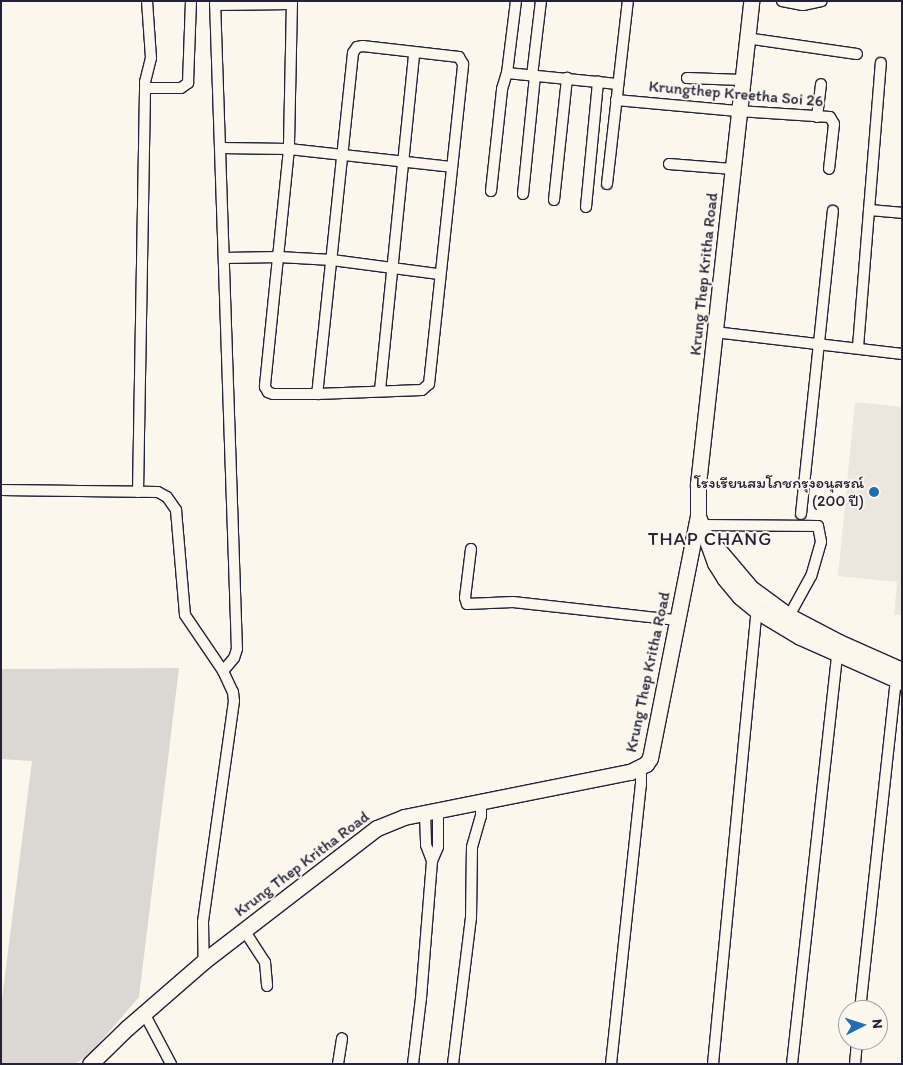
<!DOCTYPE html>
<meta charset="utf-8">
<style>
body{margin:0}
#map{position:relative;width:903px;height:1065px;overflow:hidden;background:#fbf7ec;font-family:Itim,"Playpen Sans Thai",sans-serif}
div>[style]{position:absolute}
.built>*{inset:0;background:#ebe7df}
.green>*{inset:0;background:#dbd8d3}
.roads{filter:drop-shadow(1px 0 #22223b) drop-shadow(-1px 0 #22223b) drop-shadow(0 1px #22223b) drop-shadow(0 -1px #22223b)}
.street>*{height:10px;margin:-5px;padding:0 5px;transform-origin:5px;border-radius:5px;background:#fbf7ec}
.secondary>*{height:15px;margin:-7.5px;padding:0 7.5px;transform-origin:7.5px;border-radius:7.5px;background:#fbf7ec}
.dots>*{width:14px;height:14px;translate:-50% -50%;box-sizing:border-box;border:2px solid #fbf7ec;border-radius:50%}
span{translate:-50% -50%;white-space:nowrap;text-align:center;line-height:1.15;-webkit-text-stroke:4px #fbf7ec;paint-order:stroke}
.street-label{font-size:16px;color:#22223b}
.poi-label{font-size:16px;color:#22223b}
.right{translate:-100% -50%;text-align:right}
.quarter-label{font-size:19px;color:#22223b;letter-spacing:1px}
.frame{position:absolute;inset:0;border:2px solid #22223b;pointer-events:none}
.north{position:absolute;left:838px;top:1000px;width:50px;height:50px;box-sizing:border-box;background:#fbf7ec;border:1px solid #a4a2a5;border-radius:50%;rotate:85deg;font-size:14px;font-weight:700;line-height:20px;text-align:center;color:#22223b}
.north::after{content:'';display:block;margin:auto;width:18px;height:22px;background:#1f6fb2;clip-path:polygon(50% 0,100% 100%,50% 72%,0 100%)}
</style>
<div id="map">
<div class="built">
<i style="clip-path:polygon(855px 402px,902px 407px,902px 615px,894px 615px,897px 582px,838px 576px)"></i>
</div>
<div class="green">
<i style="clip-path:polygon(179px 668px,139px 997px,89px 1055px,75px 1064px,1px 1064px,1px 1007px,32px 761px,1px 759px,1px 669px)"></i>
</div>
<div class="roads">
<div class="street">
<i style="left:215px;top:1px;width:648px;rotate:88.06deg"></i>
<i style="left:237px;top:649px;width:9px;rotate:108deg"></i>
<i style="left:234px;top:658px;width:17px;rotate:130deg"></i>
<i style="left:292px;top:1px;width:148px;rotate:91.2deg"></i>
<i style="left:289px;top:149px;width:239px;rotate:95.8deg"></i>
<i style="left:265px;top:387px;width:6px;rotate:59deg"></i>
<i style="left:268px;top:392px;width:5px;rotate:22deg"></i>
<i style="left:273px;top:394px;width:44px"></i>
<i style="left:317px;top:394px;width:105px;rotate:-2.2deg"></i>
<i style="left:422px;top:390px;width:9px;rotate:-41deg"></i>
<i style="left:429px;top:384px;width:322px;rotate:-83.9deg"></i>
<i style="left:463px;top:64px;width:8px;rotate:-120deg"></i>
<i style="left:459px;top:57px;width:97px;rotate:-173.5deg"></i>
<i style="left:363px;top:46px;width:6px;rotate:171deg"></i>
<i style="left:357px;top:47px;width:7px;rotate:124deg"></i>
<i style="left:353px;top:53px;width:343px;rotate:96deg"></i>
<i style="left:782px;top:1px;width:21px;rotate:11deg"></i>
<i style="left:803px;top:5px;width:19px;rotate:-12deg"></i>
<i style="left:215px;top:5px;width:77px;rotate:-0.7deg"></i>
<i style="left:746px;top:38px;width:112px;rotate:8.2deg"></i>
<i style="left:507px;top:73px;width:111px;rotate:5.7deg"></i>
<i style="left:532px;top:76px;width:76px;rotate:-83.2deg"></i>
<i style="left:687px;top:78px;width:55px;rotate:2.1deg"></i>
<i style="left:145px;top:88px;width:36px"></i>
<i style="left:181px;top:88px;width:9px;rotate:-36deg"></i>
<i style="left:188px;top:83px;width:82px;rotate:-87.9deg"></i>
<i style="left:616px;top:100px;width:122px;rotate:5.2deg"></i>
<i style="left:738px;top:111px;width:92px;rotate:3.7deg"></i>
<i style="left:830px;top:117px;width:8px;rotate:60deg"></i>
<i style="left:834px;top:124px;width:45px;rotate:96.3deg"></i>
<i style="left:817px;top:117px;width:33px;rotate:-83deg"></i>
<i style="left:220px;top:148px;width:69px;rotate:0.8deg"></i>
<i style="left:289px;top:149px;width:163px;rotate:6.3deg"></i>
<i style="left:669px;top:164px;width:64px;rotate:4.5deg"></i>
<i style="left:607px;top:184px;width:184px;rotate:-83.5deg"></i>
<i style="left:491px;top:191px;width:103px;rotate:-83.8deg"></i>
<i style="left:502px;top:89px;width:17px;rotate:-73deg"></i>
<i style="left:507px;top:73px;width:73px;rotate:-82.9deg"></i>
<i style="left:523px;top:194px;width:119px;rotate:-84.2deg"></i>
<i style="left:554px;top:200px;width:123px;rotate:-83.9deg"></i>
<i style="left:586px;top:207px;width:126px;rotate:-84.5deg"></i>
<i style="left:869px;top:210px;width:33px;rotate:5deg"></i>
<i style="left:224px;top:258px;width:55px;rotate:-1deg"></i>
<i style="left:279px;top:257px;width:53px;rotate:3.2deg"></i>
<i style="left:332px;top:260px;width:108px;rotate:7.5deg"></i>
<i style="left:715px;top:332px;width:188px;rotate:6.7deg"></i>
<i style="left:858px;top:347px;width:285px;rotate:-85.4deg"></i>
<i style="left:380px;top:390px;width:339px;rotate:-84.2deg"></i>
<i style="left:1px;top:490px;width:157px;rotate:0.7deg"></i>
<i style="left:158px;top:492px;width:10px;rotate:29deg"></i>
<i style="left:167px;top:497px;width:16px;rotate:55deg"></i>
<i style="left:176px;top:510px;width:105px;rotate:85.1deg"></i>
<i style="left:185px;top:615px;width:68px;rotate:55.8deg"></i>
<i style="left:223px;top:671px;width:23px;rotate:65deg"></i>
<i style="left:233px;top:692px;width:9px;rotate:84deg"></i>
<i style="left:234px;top:701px;width:223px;rotate:98deg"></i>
<i style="left:203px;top:922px;width:39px;rotate:89deg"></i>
<i style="left:138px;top:492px;width:410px;rotate:-89deg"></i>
<i style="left:145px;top:82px;width:25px;rotate:-76deg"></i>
<i style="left:151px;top:58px;width:57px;rotate:-94deg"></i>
<i style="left:801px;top:514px;width:305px;rotate:-84deg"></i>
<i style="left:701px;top:525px;width:117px;rotate:0.5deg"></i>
<i style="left:818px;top:526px;width:16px;rotate:79deg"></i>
<i style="left:821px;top:542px;width:35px;rotate:106deg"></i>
<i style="left:811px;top:576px;width:46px;rotate:118.8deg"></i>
<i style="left:471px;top:549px;width:49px;rotate:97deg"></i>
<i style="left:465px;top:598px;width:6px;rotate:72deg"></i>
<i style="left:467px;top:604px;width:46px;rotate:-2.5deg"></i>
<i style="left:513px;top:602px;width:165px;rotate:6.3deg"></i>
<i style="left:425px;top:813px;width:32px;rotate:88deg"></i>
<i style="left:426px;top:845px;width:17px;rotate:69deg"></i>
<i style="left:244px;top:930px;width:38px;rotate:57deg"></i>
<i style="left:265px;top:962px;width:24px;rotate:85deg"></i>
<i style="left:860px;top:1010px;width:332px;rotate:-83.8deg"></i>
<i style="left:144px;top:1013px;width:58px;rotate:62.1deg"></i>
<i style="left:338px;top:1064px;width:26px;rotate:-81deg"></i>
<i style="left:413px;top:1064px;width:66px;rotate:-83.1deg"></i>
<i style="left:421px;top:998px;width:137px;rotate:-85.4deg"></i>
<i style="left:432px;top:861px;width:15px;rotate:-67deg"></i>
<i style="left:438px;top:847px;width:37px;rotate:-90deg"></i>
<i style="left:453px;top:1064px;width:147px;rotate:-83deg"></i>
<i style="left:471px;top:918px;width:71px;rotate:-89.2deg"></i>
<i style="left:472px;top:847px;width:32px;rotate:-74deg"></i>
<i style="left:481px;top:816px;width:15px;rotate:-90deg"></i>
<i style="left:611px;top:1064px;width:281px;rotate:-83.9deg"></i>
<i style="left:641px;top:785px;width:16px;rotate:-90deg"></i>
<i style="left:713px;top:1064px;width:455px;rotate:-84.5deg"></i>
<i style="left:792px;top:1064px;width:419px;rotate:-83.7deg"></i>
<i style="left:855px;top:1064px;width:24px;rotate:-85deg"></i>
</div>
<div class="secondary">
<i style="left:698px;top:516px;width:50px;rotate:70.1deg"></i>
<i style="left:715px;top:563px;width:19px;rotate:58deg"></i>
<i style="left:725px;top:579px;width:23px;rotate:50deg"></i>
<i style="left:740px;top:597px;width:22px;rotate:39deg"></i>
<i style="left:757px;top:611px;width:50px;rotate:31.2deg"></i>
<i style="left:800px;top:637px;width:111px;rotate:23.8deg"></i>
<i style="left:712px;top:542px;width:60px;rotate:49.7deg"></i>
<i style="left:751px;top:588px;width:47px;rotate:36.4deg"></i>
<i style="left:789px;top:616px;width:56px;rotate:27.5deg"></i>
<i style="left:839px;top:642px;width:69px;rotate:24deg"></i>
<i style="left:90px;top:1064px;width:52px;rotate:-44.2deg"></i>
<i style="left:127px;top:1028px;width:102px;rotate:-41deg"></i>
<i style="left:204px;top:961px;width:218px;rotate:-37.6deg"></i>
<i style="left:377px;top:828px;width:29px;rotate:-22deg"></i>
<i style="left:404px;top:817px;width:230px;rotate:-11.3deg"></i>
<i style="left:630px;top:772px;width:18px;rotate:-27deg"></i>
<i style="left:646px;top:764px;width:7px;rotate:-56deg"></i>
<i style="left:650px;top:758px;width:247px;rotate:-78.8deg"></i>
<i style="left:698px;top:516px;width:32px;rotate:-90deg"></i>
<i style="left:698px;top:484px;width:486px;rotate:-83.7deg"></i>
</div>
</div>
<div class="dots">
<i style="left:874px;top:492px;background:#1f6fb2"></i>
</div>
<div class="street-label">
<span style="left:736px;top:94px;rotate:5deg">Krungthep Kreetha Soi 26</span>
<span style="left:704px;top:274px;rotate:-84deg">Krung Thep Kritha Road</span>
<span style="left:648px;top:672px;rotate:-78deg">Krung Thep Kritha Road</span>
<span style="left:302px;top:864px;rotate:-37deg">Krung Thep Kritha Road</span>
</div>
<div class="poi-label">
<span class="right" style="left:864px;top:492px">โรงเรียนสมโภชกรุงอนุสรณ์<br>(200 ปี)</span>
</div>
<div class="quarter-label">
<span style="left:710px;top:539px">THAP CHANG</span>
</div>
<div class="frame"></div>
<div class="north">N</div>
</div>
